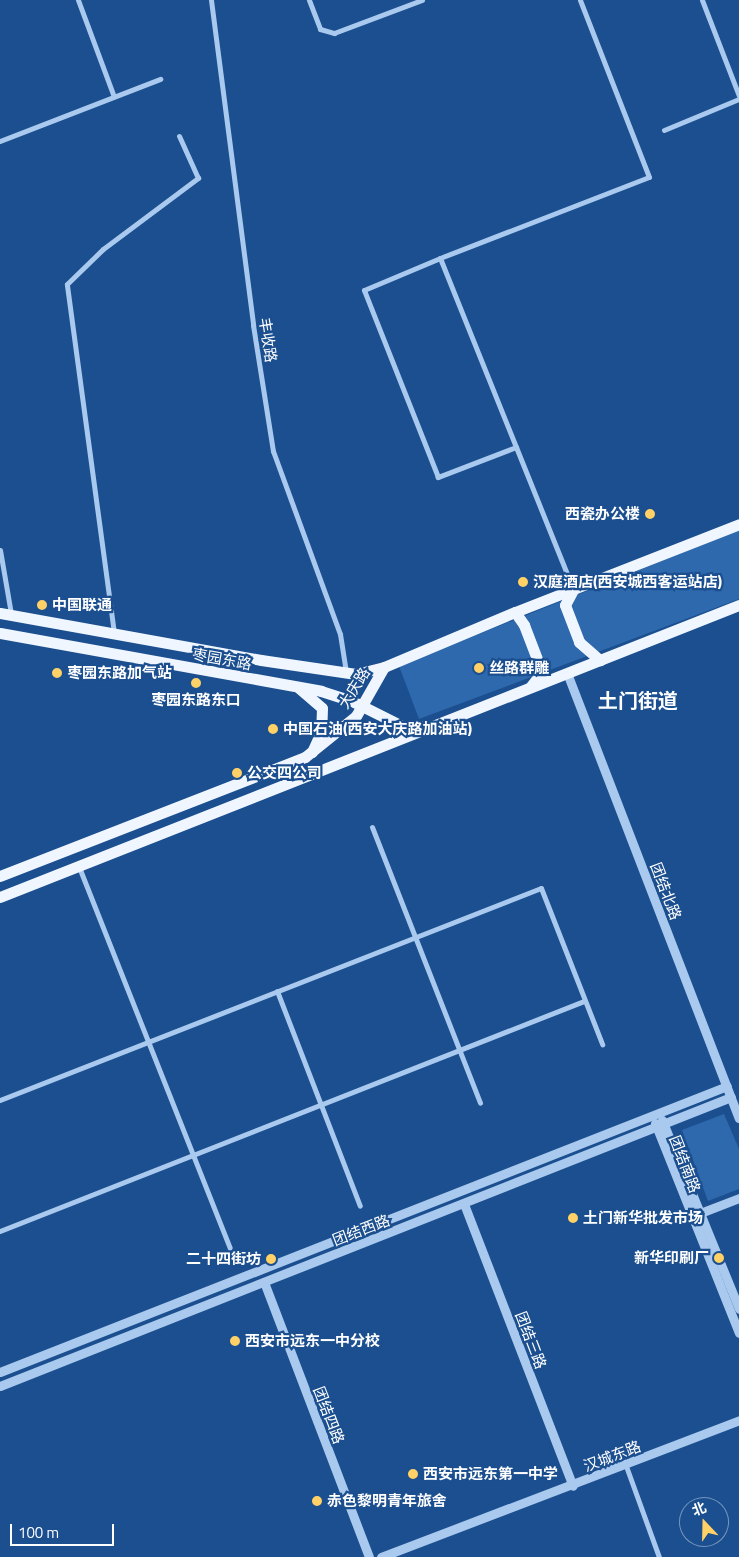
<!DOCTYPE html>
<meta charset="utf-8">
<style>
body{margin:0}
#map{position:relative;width:739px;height:1557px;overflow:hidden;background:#1b4f8f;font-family:"Titillium Web","Noto Sans SC",sans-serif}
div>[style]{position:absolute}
.green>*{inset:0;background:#2e69ad}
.minor>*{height:5px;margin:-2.5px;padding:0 2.5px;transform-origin:2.5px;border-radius:2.5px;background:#a9c9ee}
.tertiary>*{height:9px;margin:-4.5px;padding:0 4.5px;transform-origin:4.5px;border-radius:4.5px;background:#a9c9ee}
.primary>*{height:11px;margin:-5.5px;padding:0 5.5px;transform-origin:5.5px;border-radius:5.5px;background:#f0f6ff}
.dots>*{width:14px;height:14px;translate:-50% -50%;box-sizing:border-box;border:2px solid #1b4f8f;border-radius:50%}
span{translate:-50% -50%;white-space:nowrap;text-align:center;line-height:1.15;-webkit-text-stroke:4.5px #1b4f8f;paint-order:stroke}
.street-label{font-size:15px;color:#fff}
.poi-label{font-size:15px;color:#fff;font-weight:700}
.right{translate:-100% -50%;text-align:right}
.left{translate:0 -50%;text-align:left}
.district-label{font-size:20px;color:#fff;font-weight:700}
.north{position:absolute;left:679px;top:1497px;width:50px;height:50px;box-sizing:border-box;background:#1b4f8f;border:1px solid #7695bc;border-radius:50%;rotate:339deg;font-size:14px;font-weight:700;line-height:20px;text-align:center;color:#fff}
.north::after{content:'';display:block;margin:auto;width:18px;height:22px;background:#ffd166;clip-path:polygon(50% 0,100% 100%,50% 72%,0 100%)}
.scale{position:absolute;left:10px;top:1524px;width:104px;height:22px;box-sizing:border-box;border:2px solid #fff;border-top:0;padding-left:6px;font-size:15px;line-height:18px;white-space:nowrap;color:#fff;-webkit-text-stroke:4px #1b4f8f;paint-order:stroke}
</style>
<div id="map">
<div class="green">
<i style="clip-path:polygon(739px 530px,739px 599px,419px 719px,399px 666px)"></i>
<i style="clip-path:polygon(724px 1114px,739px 1149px,739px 1189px,708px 1201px,682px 1130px)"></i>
</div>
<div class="minor">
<i style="left:78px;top:0;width:103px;rotate:69.6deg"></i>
<i style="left:211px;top:0;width:328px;rotate:82.6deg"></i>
<i style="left:253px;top:325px;width:128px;rotate:81deg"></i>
<i style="left:273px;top:451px;width:195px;rotate:69.9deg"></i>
<i style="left:340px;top:634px;width:39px;rotate:81deg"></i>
<i style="left:309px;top:0;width:31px;rotate:69deg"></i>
<i style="left:320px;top:29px;width:15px;rotate:16deg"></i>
<i style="left:334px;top:33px;width:94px;rotate:-20.6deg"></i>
<i style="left:702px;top:0;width:103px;rotate:68.9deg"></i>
<i style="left:664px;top:130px;width:81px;rotate:-22.5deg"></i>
<i style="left:0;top:141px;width:172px;rotate:-21.2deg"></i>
<i style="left:440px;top:258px;width:224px;rotate:-21.2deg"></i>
<i style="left:649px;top:177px;width:190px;rotate:-111.3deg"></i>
<i style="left:516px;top:447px;width:84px;rotate:159deg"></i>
<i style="left:438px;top:477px;width:201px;rotate:-111.6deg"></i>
<i style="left:364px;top:290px;width:82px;rotate:-22.8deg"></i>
<i style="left:440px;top:258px;width:204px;rotate:68.1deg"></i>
<i style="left:516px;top:447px;width:153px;rotate:68.1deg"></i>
<i style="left:0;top:550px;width:65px;rotate:80.2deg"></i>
<i style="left:114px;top:633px;width:352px;rotate:-97.7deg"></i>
<i style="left:67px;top:284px;width:50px;rotate:-44.2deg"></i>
<i style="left:103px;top:249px;width:119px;rotate:-36.8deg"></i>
<i style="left:198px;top:178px;width:46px;rotate:-114.3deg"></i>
<i style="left:372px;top:827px;width:296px;rotate:68.6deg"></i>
<i style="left:79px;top:867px;width:418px;rotate:68.4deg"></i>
<i style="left:277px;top:991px;width:230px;rotate:68.9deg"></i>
<i style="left:0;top:1100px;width:581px;rotate:-21.4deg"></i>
<i style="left:541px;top:888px;width:168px;rotate:68.6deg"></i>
<i style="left:0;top:1231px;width:628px;rotate:-21.5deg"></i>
<i style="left:626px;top:1466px;width:97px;rotate:70.1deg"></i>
</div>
<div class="tertiary">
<i style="left:567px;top:673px;width:477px;rotate:68.9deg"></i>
<i style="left:662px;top:1120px;width:204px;rotate:67.8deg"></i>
<i style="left:655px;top:1123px;width:226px;rotate:68.2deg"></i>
<i style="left:464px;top:1204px;width:302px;rotate:68.9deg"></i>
<i style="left:695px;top:1215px;width:47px;rotate:-21.1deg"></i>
<i style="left:264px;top:1282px;width:294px;rotate:69.1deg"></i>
<i style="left:0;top:1372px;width:781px;rotate:-21.47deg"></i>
<i style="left:0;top:1386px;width:786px;rotate:-21.57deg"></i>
<i style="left:381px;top:1557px;width:383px;rotate:-20.9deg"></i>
</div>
<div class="primary">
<i style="left:573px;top:590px;width:17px;rotate:118deg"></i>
<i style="left:565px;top:605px;width:40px;rotate:69deg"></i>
<i style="left:579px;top:642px;width:28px;rotate:41deg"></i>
<i style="left:515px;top:612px;width:16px;rotate:55deg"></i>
<i style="left:524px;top:625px;width:50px;rotate:69deg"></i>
<i style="left:542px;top:672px;width:18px;rotate:128deg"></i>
<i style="left:0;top:613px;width:265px;rotate:10.2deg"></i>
<i style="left:261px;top:660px;width:96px;rotate:8.4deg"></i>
<i style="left:356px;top:674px;width:29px;rotate:-14deg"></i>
<i style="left:384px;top:667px;width:142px;rotate:-22.8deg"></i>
<i style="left:515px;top:612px;width:241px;rotate:-21.4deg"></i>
<i style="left:0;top:633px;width:326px;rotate:10.2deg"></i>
<i style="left:321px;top:691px;width:35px;rotate:18deg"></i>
<i style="left:354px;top:702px;width:54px;rotate:26.6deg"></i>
<i style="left:402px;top:726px;width:23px"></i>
<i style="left:299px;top:688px;width:30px;rotate:41deg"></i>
<i style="left:322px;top:708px;width:24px;rotate:92deg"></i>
<i style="left:321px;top:732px;width:22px;rotate:114deg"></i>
<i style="left:0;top:876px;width:327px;rotate:-21.3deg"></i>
<i style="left:305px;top:757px;width:65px;rotate:-38.8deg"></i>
<i style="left:356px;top:716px;width:56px;rotate:-60.3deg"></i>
<i style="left:0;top:897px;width:795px;rotate:-21.56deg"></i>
</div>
<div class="dots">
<i style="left:650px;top:514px;background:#ffd166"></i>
<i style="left:523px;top:582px;background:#ffd166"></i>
<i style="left:42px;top:605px;background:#ffd166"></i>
<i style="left:479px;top:668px;background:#ffd166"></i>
<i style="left:57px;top:673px;background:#ffd166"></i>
<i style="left:196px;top:683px;background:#ffd166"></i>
<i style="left:273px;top:729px;background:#ffd166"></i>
<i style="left:237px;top:773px;background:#ffd166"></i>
<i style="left:573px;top:1218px;background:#ffd166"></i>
<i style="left:719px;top:1258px;background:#ffd166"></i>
<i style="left:271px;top:1259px;background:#ffd166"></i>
<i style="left:235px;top:1341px;background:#ffd166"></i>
<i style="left:413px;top:1474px;background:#ffd166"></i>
<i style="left:317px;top:1501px;background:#ffd166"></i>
</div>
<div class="street-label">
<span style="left:268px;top:340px;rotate:81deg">丰收路</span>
<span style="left:222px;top:659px;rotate:10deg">枣园东路</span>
<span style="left:354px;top:688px;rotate:-58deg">大庆路</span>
<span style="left:666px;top:891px;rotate:69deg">团结北路</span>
<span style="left:685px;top:1164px;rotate:69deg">团结南路</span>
<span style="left:361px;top:1230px;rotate:-21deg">团结西路</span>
<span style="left:531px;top:1340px;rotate:69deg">团结三路</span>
<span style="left:329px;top:1415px;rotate:69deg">团结四路</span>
<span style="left:612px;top:1456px;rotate:-21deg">汉城东路</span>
</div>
<div class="poi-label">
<span class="right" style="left:640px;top:514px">西瓷办公楼</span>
<span class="left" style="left:533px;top:582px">汉庭酒店(西安城西客运站店)</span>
<span class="left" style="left:52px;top:605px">中国联通</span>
<span class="left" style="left:489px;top:668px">丝路群雕</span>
<span class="left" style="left:67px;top:673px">枣园东路加气站</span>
<span style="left:196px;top:700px">枣园东路东口</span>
<span class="left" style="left:283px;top:729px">中国石油(西安大庆路加油站)</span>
<span class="left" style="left:247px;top:773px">公交四公司</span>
<span class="left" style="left:583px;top:1218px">土门新华批发市场</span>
<span class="right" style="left:709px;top:1258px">新华印刷厂</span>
<span class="right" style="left:261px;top:1259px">二十四街坊</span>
<span class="left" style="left:245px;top:1341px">西安市远东一中分校</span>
<span class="left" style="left:423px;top:1474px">西安市远东第一中学</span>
<span class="left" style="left:327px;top:1501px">赤色黎明青年旅舍</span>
</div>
<div class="district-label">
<span style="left:638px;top:700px">土门街道</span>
</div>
<div class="north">北</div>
<div class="scale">100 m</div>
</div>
